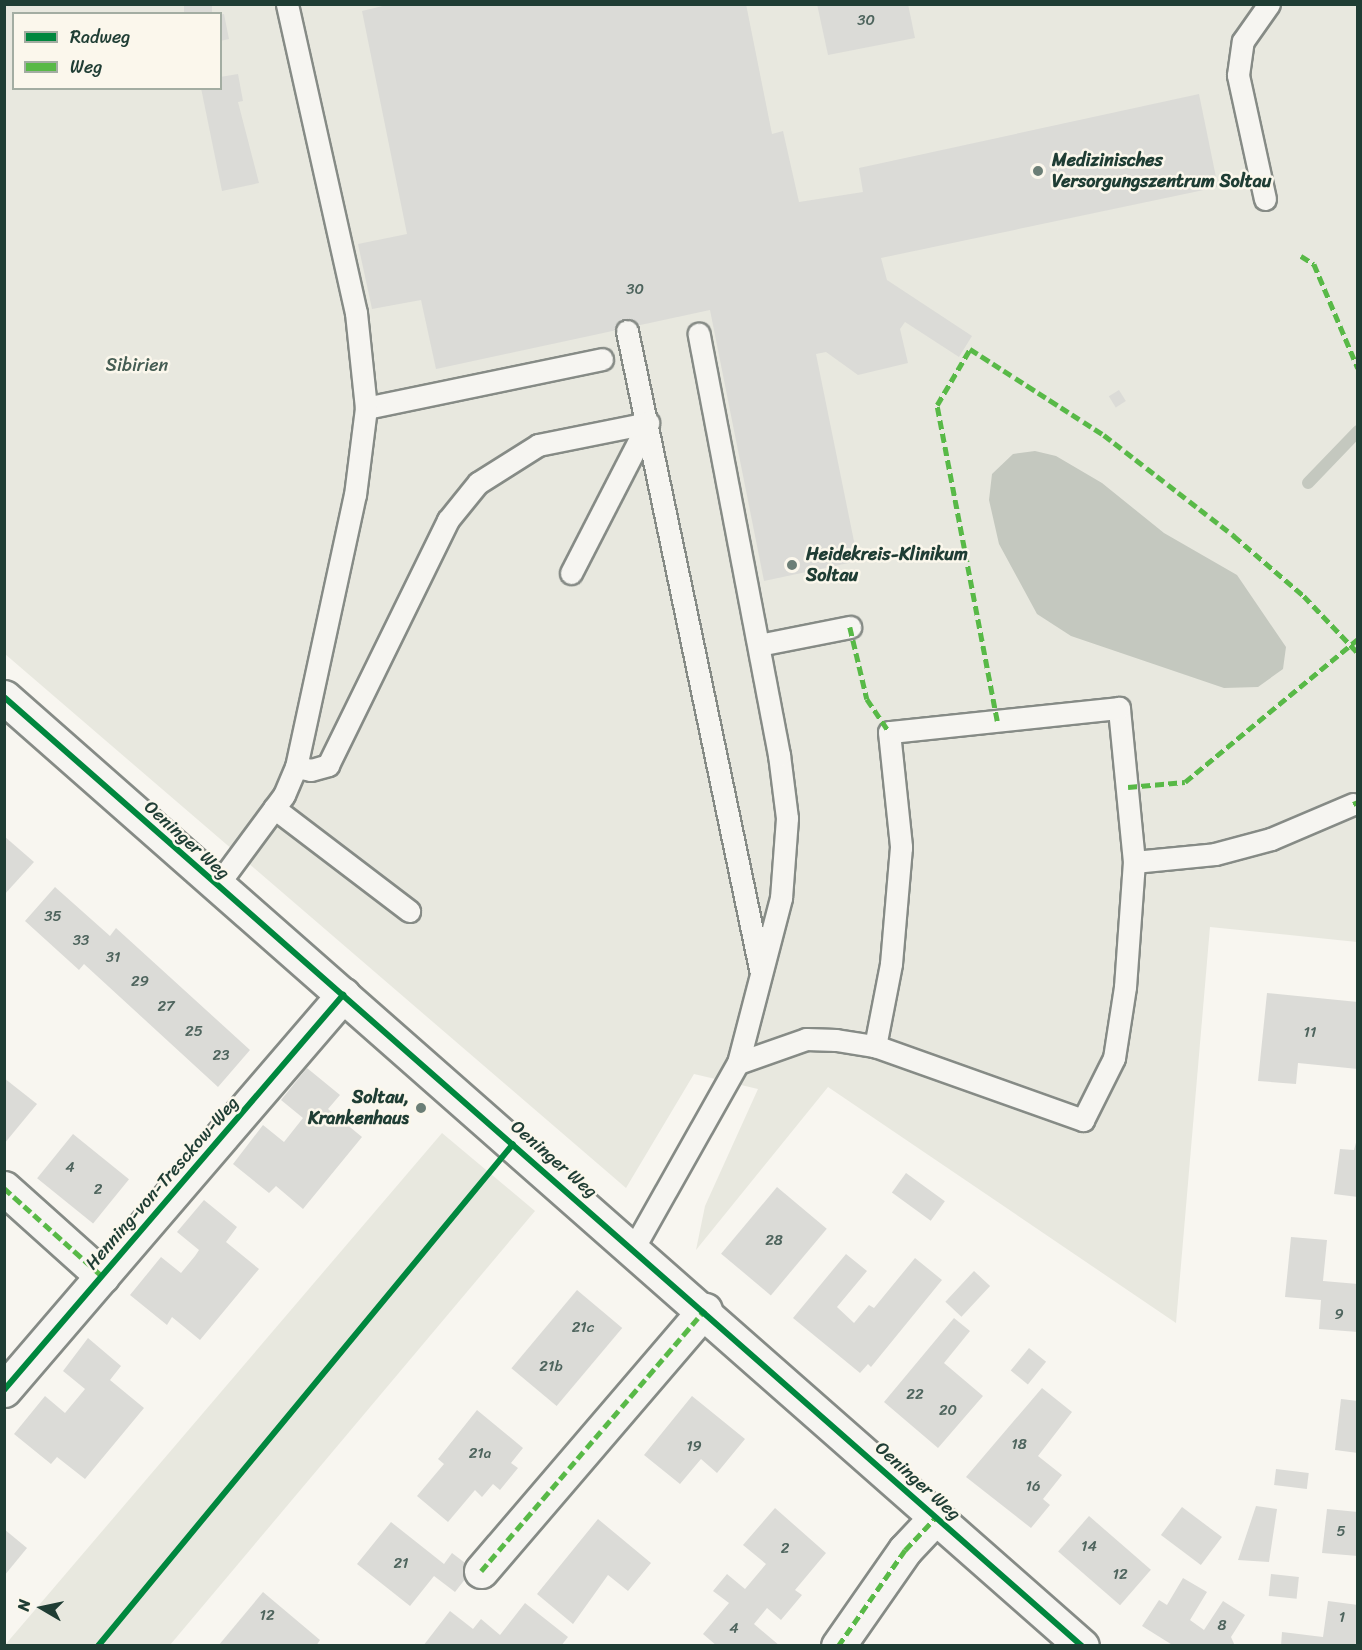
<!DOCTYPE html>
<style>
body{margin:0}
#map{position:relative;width:1362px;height:1650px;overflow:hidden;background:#f8f6f0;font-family:Sriracha,sans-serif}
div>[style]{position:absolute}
.built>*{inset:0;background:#e8e8df}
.water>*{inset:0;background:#c4c8bf}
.stream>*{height:12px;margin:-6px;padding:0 6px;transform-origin:6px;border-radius:6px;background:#c4c8bf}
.building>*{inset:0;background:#dbdbd7;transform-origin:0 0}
.roads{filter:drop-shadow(2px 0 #868b86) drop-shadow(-2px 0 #868b86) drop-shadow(0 2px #868b86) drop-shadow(0 -2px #868b86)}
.service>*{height:21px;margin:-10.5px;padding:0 10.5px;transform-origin:10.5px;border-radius:10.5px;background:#f6f5f1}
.minor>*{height:33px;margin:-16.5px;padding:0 16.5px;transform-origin:16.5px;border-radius:16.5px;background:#f6f5f1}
.quiet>*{height:4.5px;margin-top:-2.25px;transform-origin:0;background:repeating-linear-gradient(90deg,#58b947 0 9px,transparent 0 13.5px)}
.cycleway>*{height:6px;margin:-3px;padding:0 3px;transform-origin:3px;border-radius:3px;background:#00873e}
.dots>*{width:16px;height:16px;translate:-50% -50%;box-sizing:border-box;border:3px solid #fbf7ec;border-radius:50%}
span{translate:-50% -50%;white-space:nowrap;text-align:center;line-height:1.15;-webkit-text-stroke:5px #fbf7ec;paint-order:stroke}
.number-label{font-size:15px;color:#4e645d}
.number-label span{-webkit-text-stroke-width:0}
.poi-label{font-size:18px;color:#1f3d34;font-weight:700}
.left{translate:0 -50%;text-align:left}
.right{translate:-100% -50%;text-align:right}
.park-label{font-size:18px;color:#455d53}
.street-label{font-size:18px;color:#1f3d34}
.frame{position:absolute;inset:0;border:6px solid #1f3d34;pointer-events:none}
.legend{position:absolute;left:12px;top:12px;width:210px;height:78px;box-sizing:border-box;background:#fbf7ec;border:2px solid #a3ada2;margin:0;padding:8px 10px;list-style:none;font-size:18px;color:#1f3d34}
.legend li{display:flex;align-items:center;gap:12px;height:30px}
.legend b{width:30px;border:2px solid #a3ada2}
.north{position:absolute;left:12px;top:1578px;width:60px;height:60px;-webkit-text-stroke:4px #fbf7ec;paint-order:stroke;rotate:279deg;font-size:16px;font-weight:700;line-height:24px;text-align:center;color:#1f3d34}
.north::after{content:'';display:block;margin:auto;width:21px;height:27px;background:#1f3d34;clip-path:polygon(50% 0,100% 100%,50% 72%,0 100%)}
</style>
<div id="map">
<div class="built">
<i style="clip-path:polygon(evenodd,4px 5px,1357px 5px,1357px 942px,1210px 927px,1176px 1323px,828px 1087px,696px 1250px,705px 1206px,758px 1089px,694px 1074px,626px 1188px,5px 654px,4px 5px,14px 14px,220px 14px,220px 88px,14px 88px,14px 14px)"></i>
<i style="clip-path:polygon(442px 1133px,535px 1211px,170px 1645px,5px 1645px)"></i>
</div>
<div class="water">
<i style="clip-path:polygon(1035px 451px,1056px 456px,1102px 483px,1164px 533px,1237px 575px,1286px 647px,1283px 669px,1258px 687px,1224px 688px,1071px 636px,1037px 614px,999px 544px,989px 500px,992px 474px,1013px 454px)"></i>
</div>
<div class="stream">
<i style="left:1308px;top:483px;width:72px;rotate:-46.1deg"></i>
</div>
<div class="building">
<i style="left:184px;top:4px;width:28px;height:10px"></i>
<i style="clip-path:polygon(391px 4px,746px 4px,772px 134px,783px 131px,799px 202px,863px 192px,859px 168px,1199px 94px,1218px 187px,881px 258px,887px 280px,972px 336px,959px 357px,905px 322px,900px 329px,908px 363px,858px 375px,826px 352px,816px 354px,858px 561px,764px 581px,710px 310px,436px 369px,421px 300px,372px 309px,358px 244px,407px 234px,362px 11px)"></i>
<i style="clip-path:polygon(817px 4px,908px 4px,915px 38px,828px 55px)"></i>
<i style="clip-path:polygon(224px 14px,229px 39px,220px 41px,220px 15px)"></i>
<i style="clip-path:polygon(238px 74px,243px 101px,238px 102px,259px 183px,222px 191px,201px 88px,220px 88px,220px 77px)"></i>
<i style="left:1119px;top:390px;width:13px;height:12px;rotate:58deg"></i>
<i style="clip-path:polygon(4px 836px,34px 862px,4px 895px)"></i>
<i style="clip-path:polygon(55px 887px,110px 936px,116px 928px,250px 1050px,218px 1087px,84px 964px,79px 970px,25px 921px)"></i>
<i style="clip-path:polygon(1267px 993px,1358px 1002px,1358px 1069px,1298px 1063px,1296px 1084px,1258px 1081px)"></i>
<i style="clip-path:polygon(307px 1068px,340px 1095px,328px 1109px,362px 1137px,303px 1209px,276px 1186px,269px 1193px,233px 1164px,263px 1125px,284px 1142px,303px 1118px,281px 1100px)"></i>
<i style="clip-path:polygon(4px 1078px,37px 1104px,4px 1144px)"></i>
<i style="left:73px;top:1134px;width:72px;height:57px;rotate:39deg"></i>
<i style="clip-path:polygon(1358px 1135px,1358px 1197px,1334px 1194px,1340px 1149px,1354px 1150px)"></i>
<i style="left:906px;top:1173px;width:48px;height:24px;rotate:36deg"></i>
<i style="left:777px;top:1187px;width:65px;height:87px;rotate:40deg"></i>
<i style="clip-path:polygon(204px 1200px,237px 1227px,226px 1242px,259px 1269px,200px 1340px,172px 1317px,167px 1325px,130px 1295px,161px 1257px,181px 1273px,195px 1256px,199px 1250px,177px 1232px)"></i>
<i style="clip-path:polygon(1291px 1237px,1327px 1240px,1323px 1281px,1358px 1284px,1358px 1332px,1319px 1329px,1321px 1300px,1285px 1297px)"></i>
<i style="clip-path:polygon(846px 1254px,867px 1271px,837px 1307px,854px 1323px,869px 1305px,874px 1308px,915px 1258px,942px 1280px,871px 1367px,868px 1364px,860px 1373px,793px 1318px)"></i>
<i style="left:974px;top:1271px;width:22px;height:42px;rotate:43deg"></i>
<i style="left:577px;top:1290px;width:59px;height:102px;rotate:40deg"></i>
<i style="clip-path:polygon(954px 1318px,970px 1331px,944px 1363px,983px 1396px,938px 1448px,884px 1402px)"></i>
<i style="clip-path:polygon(88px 1338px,121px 1366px,110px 1380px,144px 1408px,85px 1479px,57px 1457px,51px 1464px,14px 1434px,45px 1396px,65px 1413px,85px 1389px,63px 1371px)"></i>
<i style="left:1029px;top:1348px;width:22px;height:29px;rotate:39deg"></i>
<i style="clip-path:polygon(1042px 1388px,1072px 1412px,1038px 1456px,1062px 1475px,1043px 1499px,1050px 1505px,1031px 1528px,966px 1477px)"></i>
<i style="clip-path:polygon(692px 1396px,745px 1439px,717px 1473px,701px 1459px,680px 1484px,644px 1455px)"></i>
<i style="clip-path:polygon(1341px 1399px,1358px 1401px,1358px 1453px,1335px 1450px)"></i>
<i style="clip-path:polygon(477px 1410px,523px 1448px,511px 1463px,518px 1468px,500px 1490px,493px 1484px,482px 1497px,475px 1490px,448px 1522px,417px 1496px,444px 1464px,438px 1459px)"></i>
<i style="left:1276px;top:1469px;width:33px;height:16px;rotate:7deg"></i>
<i style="clip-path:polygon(1256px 1506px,1277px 1509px,1269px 1562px,1238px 1560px)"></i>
<i style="left:1182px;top:1507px;width:50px;height:35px;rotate:37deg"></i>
<i style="clip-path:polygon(775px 1508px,826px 1553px,795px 1590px,802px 1595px,781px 1620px,767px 1608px,754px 1624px,780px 1646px,717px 1646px,703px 1634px,729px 1603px,713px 1591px,727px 1574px,745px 1589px,766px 1564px,743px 1545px)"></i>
<i style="clip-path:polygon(1327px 1509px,1358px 1512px,1358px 1556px,1322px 1553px)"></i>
<i style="left:1089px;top:1516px;width:82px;height:47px;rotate:41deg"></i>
<i style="clip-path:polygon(598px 1519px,651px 1563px,628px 1591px,608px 1575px,573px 1624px,537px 1594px)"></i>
<i style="clip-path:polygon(391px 1522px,444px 1564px,452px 1553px,473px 1569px,455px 1592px,434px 1576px,410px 1606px,357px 1564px)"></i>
<i style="clip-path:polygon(4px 1529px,27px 1548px,4px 1576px)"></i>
<i style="left:1271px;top:1574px;width:28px;height:22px;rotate:6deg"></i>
<i style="clip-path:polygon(1183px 1578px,1207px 1592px,1190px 1620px,1204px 1630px,1223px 1601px,1245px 1615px,1231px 1637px,1235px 1646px,1174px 1646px,1142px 1626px,1159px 1600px,1167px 1605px)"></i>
<i style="clip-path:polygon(263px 1592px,320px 1640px,316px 1646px,218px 1646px)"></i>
<i style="clip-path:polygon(1328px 1601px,1358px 1605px,1358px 1646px,1281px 1646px,1282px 1632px,1323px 1637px)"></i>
<i style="clip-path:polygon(525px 1603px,568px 1637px,561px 1646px,423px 1646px,450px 1611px,473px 1629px,481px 1619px,500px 1635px)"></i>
</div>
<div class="roads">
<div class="service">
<i style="left:1265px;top:199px;width:127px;rotate:-102.3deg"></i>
<i style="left:1238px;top:75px;width:34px;rotate:-82deg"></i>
<i style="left:1243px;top:41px;width:45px;rotate:-54.9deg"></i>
<i style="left:627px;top:331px;width:652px;rotate:78.22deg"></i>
<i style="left:366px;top:408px;width:241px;rotate:-11.7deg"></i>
<i style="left:571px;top:573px;width:169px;rotate:-62.8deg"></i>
<i style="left:759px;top:645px;width:93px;rotate:-11.2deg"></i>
<i style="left:296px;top:767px;width:15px;rotate:11deg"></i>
<i style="left:311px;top:770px;width:18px;rotate:-16deg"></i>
<i style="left:328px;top:765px;width:273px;rotate:-63.9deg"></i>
<i style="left:448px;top:520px;width:48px;rotate:-51deg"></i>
<i style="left:478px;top:483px;width:71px;rotate:-32.3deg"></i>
<i style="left:538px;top:445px;width:112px;rotate:-11.3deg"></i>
<i style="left:274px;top:808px;width:170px;rotate:37.3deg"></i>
<i style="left:1134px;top:862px;width:81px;rotate:-5.6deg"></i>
<i style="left:1215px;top:854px;width:58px;rotate:-15deg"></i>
<i style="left:1271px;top:839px;width:89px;rotate:-23.1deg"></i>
<i style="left:216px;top:887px;width:114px;rotate:-53.5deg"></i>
<i style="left:284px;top:795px;width:30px;rotate:-67deg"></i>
<i style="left:296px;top:767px;width:278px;rotate:-77.8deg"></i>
<i style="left:355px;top:495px;width:88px;rotate:-82.8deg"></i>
<i style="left:366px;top:408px;width:96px;rotate:-96deg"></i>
<i style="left:356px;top:313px;width:317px;rotate:-102.6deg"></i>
<i style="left:738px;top:1063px;width:72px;rotate:-19.4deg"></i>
<i style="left:806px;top:1039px;width:30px;rotate:2deg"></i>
<i style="left:836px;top:1040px;width:39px;rotate:9deg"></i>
<i style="left:875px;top:1046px;width:221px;rotate:19.6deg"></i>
<i style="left:1083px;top:1120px;width:69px;rotate:-63.4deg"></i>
<i style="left:1114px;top:1058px;width:72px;rotate:-81.2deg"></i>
<i style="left:1125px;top:987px;width:125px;rotate:-85.9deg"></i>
<i style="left:1134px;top:862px;width:155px;rotate:-95.6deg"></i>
<i style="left:1119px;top:708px;width:231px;rotate:174deg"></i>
<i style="left:889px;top:732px;width:116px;rotate:84deg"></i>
<i style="left:901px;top:847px;width:117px;rotate:94.9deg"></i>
<i style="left:891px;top:964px;width:84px;rotate:101deg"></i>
<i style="left:633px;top:1249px;width:214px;rotate:-60.6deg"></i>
<i style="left:738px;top:1063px;width:171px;rotate:-75.4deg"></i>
<i style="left:781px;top:898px;width:80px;rotate:-85.7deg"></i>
<i style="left:787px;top:818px;width:64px;rotate:-97.2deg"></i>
<i style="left:779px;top:755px;width:429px;rotate:-100.8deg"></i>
</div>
<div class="minor">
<i style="left:4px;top:697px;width:1436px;rotate:41.36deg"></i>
<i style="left:4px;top:1188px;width:132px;rotate:41.9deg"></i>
<i style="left:4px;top:1390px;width:521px;rotate:-49.36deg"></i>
<i style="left:481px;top:1571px;width:344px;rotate:-49.4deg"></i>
<i style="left:838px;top:1646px;width:117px;rotate:-55.1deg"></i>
<i style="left:905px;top:1550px;width:45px;rotate:-46.8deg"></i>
</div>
</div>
<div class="quiet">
<i style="left:1301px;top:256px;width:15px;rotate:32deg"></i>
<i style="left:1314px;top:264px;width:113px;rotate:67.1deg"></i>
<i style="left:850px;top:627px;width:74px;rotate:76.7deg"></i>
<i style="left:867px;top:699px;width:40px;rotate:56deg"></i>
<i style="left:997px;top:721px;width:322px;rotate:-100.8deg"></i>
<i style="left:937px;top:405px;width:65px;rotate:-59.5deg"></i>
<i style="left:970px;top:349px;width:159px;rotate:32.7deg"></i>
<i style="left:1104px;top:435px;width:165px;rotate:37.8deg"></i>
<i style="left:1234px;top:536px;width:92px;rotate:40.6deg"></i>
<i style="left:1304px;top:596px;width:79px;rotate:46.5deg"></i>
<i style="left:1128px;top:787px;width:57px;rotate:-5deg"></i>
<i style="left:1185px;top:782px;width:224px;rotate:-39.6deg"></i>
<i style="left:1353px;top:804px;width:5px;rotate:-22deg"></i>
<i style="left:4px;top:1188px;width:132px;rotate:41.9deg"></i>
<i style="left:481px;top:1571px;width:344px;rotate:-49.4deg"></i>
<i style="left:838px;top:1646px;width:117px;rotate:-55.1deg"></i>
<i style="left:905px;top:1550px;width:45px;rotate:-46.8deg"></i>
</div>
<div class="cycleway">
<i style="left:4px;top:697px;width:1436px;rotate:41.36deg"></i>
<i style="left:4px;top:1390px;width:521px;rotate:-49.36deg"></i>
<i style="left:98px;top:1646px;width:651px;rotate:-50.42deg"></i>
</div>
<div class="dots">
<i style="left:1038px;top:171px;background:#6b7e76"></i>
<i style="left:792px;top:565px;background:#6b7e76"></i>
<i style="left:421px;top:1108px;background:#6b7e76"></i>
</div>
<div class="number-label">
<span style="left:866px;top:21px">30</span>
<span style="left:635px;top:290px">30</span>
<span style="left:53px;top:917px">35</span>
<span style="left:81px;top:941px">33</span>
<span style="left:113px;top:958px">31</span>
<span style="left:140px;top:982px">29</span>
<span style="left:166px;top:1007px">27</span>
<span style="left:194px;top:1032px">25</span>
<span style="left:1310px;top:1033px">11</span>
<span style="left:221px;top:1056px">23</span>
<span style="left:70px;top:1168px">4</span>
<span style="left:98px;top:1190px">2</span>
<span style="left:774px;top:1241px">28</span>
<span style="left:1339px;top:1315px">9</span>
<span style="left:583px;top:1328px">21c</span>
<span style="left:551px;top:1367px">21b</span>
<span style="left:915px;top:1395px">22</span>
<span style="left:948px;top:1411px">20</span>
<span style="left:1019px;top:1445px">18</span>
<span style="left:694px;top:1447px">19</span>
<span style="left:480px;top:1454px">21a</span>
<span style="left:1033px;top:1487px">16</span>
<span style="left:1341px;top:1532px">5</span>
<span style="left:1089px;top:1547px">14</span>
<span style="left:785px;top:1549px">2</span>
<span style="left:401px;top:1564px">21</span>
<span style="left:1120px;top:1575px">12</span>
<span style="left:267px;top:1616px">12</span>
<span style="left:1342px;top:1618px">1</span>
<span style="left:1222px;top:1626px">8</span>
<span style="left:734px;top:1629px">4</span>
</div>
<div class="poi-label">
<span class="left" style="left:1052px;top:171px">Medizinisches<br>Versorgungszentrum Soltau</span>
<span class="left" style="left:806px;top:565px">Heidekreis-Klinikum<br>Soltau</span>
<span class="right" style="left:409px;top:1108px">Soltau,<br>Krankenhaus</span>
</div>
<div class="park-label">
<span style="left:137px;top:365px">Sibirien</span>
</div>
<div class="street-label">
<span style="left:187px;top:840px;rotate:42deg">Oeninger Weg</span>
<span style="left:554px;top:1159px;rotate:41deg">Oeninger Weg</span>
<span style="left:162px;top:1183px;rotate:-49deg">Henning-von-Tresckow-Weg</span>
<span style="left:918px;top:1481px;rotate:42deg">Oeninger Weg</span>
</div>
<div class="frame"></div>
<ul class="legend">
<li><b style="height:8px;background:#00873e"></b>Radweg</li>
<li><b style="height:8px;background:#58b947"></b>Weg</li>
</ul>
<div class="north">N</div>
</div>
